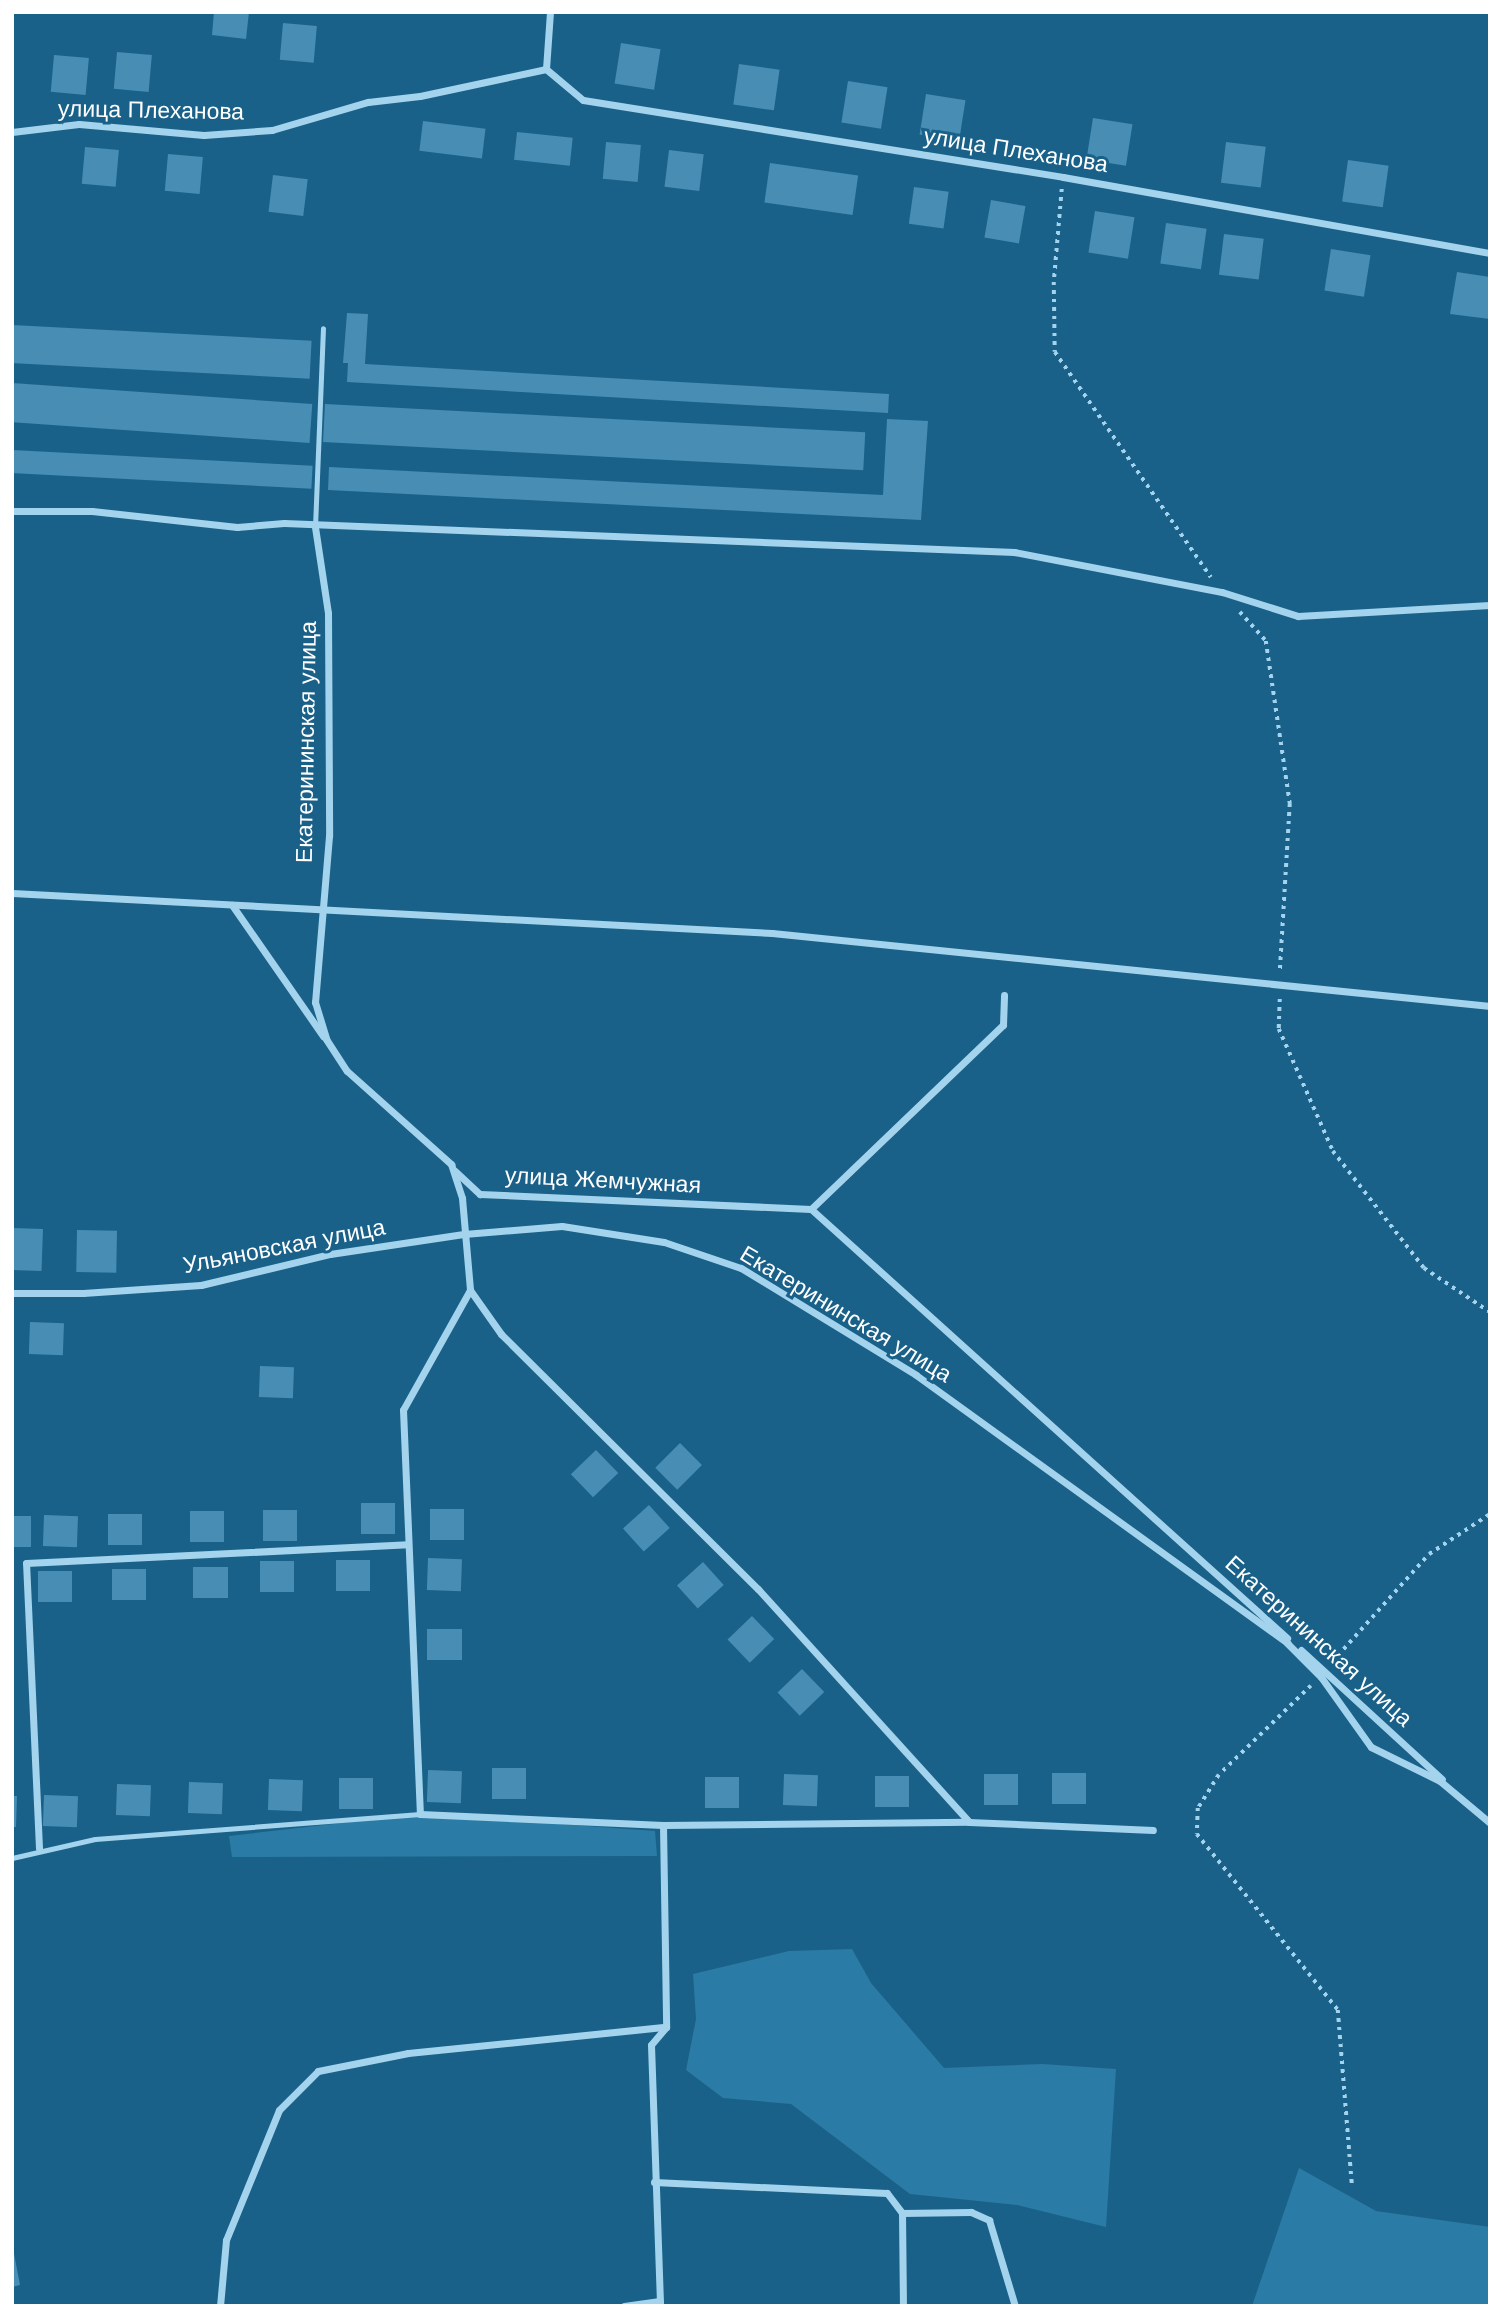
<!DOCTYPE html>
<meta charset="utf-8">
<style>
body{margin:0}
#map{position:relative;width:1502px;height:2318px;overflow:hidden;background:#1a6189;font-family:Arial,sans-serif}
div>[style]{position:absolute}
.green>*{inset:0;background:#2a7ba5}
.building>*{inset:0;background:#478db4;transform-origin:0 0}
.path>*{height:3.5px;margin-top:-1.75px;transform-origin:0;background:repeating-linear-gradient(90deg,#a4d4ed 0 3.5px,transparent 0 8.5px)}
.lane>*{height:5px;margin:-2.5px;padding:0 2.5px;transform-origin:2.5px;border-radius:2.5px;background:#a4d4ed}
.street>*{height:7px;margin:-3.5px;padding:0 3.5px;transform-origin:3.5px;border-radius:3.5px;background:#a4d4ed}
span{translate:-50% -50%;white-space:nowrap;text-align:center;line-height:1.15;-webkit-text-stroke:6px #1a6189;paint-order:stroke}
.street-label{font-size:23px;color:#fff}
.frame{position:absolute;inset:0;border:14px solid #fff;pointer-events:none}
</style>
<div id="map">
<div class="green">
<i style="clip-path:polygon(420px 1814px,655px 1831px,657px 1856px,232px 1857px,229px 1836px)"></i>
<i style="clip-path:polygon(852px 1949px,871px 1983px,944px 2068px,1042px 2064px,1116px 2069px,1106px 2227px,1017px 2205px,910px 2194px,791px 2104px,723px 2098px,686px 2070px,696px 2019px,693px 1974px,789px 1951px)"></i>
<i style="clip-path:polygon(1299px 2168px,1376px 2211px,1490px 2227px,1490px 2306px,1252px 2306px)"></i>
</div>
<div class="building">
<i style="clip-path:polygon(214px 12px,249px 12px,246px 39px,212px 35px)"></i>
<i style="left:283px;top:23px;width:34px;height:37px;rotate:5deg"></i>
<i style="left:621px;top:43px;width:40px;height:41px;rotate:9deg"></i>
<i style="left:117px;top:52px;width:35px;height:37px;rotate:5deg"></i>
<i style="left:54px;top:55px;width:35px;height:37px;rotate:5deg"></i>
<i style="left:739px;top:64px;width:41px;height:41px;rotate:8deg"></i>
<i style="left:848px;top:81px;width:40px;height:42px;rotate:9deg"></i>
<i style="left:926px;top:94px;width:40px;height:41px;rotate:9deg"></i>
<i style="left:1093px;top:118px;width:40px;height:42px;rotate:9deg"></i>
<i style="left:423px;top:121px;width:63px;height:30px;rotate:7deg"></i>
<i style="left:517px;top:132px;width:56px;height:28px;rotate:6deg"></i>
<i style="left:606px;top:142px;width:35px;height:37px;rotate:5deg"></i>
<i style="left:1226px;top:142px;width:40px;height:41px;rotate:7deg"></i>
<i style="left:85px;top:147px;width:34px;height:37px;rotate:5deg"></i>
<i style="left:669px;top:150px;width:35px;height:37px;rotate:7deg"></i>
<i style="left:168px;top:154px;width:35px;height:37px;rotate:5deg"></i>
<i style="left:1348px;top:160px;width:41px;height:42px;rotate:8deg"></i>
<i style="left:770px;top:163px;width:89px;height:40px;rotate:8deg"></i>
<i style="left:273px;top:175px;width:35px;height:37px;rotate:7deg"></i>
<i style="left:914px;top:187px;width:35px;height:37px;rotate:8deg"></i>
<i style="left:991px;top:200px;width:35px;height:38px;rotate:10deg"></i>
<i style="left:1095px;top:211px;width:40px;height:42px;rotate:9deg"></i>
<i style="left:1166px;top:223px;width:41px;height:41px;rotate:8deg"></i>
<i style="left:1224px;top:234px;width:40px;height:41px;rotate:7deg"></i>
<i style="left:1331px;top:249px;width:40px;height:42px;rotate:9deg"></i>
<i style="clip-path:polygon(1457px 272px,1490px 277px,1490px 319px,1450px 314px)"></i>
<i style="clip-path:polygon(347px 313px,368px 314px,365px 364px,889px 394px,888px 413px,347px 382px,348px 363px,343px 363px)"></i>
<i style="left:12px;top:325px;width:300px;height:38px;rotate:3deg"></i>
<i style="left:12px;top:383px;width:301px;height:39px;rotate:4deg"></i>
<i style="left:325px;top:404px;width:541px;height:38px;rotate:3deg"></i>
<i style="clip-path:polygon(887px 419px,928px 421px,921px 520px,328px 490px,329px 467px,883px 495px)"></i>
<i style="left:12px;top:450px;width:301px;height:23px;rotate:3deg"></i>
<i style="left:12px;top:1228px;width:31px;height:42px;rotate:2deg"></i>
<i style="left:77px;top:1230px;width:40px;height:42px;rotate:1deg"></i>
<i style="left:30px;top:1322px;width:34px;height:32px;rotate:2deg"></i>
<i style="left:260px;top:1366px;width:34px;height:31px;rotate:2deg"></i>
<i style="left:680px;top:1443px;width:31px;height:35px;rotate:45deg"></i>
<i style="left:596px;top:1450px;width:32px;height:35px;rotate:46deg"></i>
<i style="left:361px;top:1503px;width:34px;height:31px"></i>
<i style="left:649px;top:1505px;width:31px;height:35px;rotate:48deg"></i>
<i style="left:430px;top:1509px;width:34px;height:31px"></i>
<i style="left:263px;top:1510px;width:34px;height:31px"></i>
<i style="left:190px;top:1511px;width:34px;height:31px"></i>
<i style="left:108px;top:1514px;width:34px;height:31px"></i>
<i style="left:44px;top:1515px;width:34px;height:31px;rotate:2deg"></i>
<i style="left:12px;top:1516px;width:19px;height:31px"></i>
<i style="left:428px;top:1558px;width:34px;height:32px;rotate:2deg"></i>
<i style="left:336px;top:1560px;width:34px;height:31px"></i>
<i style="left:260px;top:1561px;width:34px;height:31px"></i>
<i style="left:703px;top:1562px;width:31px;height:35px;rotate:48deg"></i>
<i style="left:193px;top:1567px;width:35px;height:31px"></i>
<i style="left:112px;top:1569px;width:34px;height:31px"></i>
<i style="left:38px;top:1571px;width:34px;height:31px"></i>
<i style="left:752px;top:1616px;width:32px;height:34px;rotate:46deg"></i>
<i style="left:427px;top:1629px;width:35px;height:31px"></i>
<i style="left:802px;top:1669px;width:32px;height:34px;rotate:46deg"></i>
<i style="left:492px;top:1768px;width:34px;height:31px"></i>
<i style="left:428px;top:1770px;width:34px;height:32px;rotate:2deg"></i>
<i style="left:1052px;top:1773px;width:34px;height:31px"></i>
<i style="left:784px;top:1774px;width:34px;height:31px;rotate:2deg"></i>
<i style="left:984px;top:1774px;width:34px;height:31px"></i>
<i style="left:875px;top:1776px;width:34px;height:31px"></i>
<i style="left:705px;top:1777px;width:34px;height:31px"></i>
<i style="left:339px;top:1778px;width:34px;height:31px"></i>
<i style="left:269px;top:1779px;width:34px;height:31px;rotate:2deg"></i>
<i style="left:189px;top:1782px;width:34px;height:31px;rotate:2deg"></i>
<i style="left:117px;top:1784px;width:34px;height:31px;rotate:2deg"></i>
<i style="left:44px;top:1795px;width:34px;height:31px;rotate:2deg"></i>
<i style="clip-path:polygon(12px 1796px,17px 1796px,16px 1827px,12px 1827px)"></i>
<i style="clip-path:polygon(12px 2243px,20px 2285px,12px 2287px)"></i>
</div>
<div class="path">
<i style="left:1062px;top:189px;width:93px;rotate:94.9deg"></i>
<i style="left:1054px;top:282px;width:70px;rotate:89.2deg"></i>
<i style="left:1055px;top:352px;width:274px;rotate:55.3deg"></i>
<i style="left:1240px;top:612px;width:39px;rotate:48deg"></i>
<i style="left:1266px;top:641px;width:165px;rotate:81.6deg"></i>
<i style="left:1290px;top:804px;width:166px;rotate:93.4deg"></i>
<i style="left:1280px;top:999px;width:30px;rotate:92deg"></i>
<i style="left:1279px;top:1029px;width:133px;rotate:66.1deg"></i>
<i style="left:1333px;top:1151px;width:148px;rotate:52.1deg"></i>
<i style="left:1424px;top:1268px;width:79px;rotate:33.7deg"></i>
<i style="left:1332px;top:1662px;width:145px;rotate:-48.1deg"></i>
<i style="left:1429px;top:1554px;width:73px;rotate:-33.3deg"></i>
<i style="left:1311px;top:1686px;width:128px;rotate:135.9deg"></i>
<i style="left:1219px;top:1775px;width:39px;rotate:122deg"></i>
<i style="left:1198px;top:1808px;width:26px;rotate:92deg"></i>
<i style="left:1197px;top:1834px;width:226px;rotate:51.3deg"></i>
<i style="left:1338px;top:2010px;width:175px;rotate:85.4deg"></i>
</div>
<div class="lane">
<i style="left:315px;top:527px;width:199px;rotate:-87.7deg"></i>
<i style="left:12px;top:1858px;width:85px;rotate:-12.9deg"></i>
<i style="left:95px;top:1839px;width:326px;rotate:-4.4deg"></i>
</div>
<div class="street">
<i style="left:546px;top:69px;width:48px;rotate:40deg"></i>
<i style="left:583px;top:100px;width:486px;rotate:9.1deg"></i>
<i style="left:1063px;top:177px;width:434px;rotate:10.1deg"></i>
<i style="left:12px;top:132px;width:67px;rotate:-6.8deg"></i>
<i style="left:79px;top:124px;width:125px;rotate:5deg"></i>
<i style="left:204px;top:135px;width:68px;rotate:-4.2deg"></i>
<i style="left:272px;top:130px;width:100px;rotate:-16.3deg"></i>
<i style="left:368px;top:102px;width:52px;rotate:-6.6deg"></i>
<i style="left:420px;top:96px;width:129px;rotate:-12.1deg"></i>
<i style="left:546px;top:69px;width:57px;rotate:-86deg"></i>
<i style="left:12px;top:511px;width:80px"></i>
<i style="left:92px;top:511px;width:146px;rotate:6.3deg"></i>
<i style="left:237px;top:527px;width:47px;rotate:-4.9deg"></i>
<i style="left:284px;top:523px;width:731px;rotate:2.27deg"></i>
<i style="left:1014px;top:552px;width:212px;rotate:10.9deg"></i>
<i style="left:1222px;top:592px;width:80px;rotate:17.5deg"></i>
<i style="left:1298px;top:616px;width:192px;rotate:-3.3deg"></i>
<i style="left:315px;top:527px;width:87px;rotate:81.4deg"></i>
<i style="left:328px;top:613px;width:223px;rotate:89.7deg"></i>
<i style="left:329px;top:836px;width:167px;rotate:94.8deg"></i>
<i style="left:315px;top:1002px;width:39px;rotate:73deg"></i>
<i style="left:326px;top:1039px;width:38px;rotate:57deg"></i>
<i style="left:347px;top:1071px;width:140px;rotate:41.8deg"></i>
<i style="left:451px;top:1164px;width:36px;rotate:72deg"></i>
<i style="left:462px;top:1198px;width:92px;rotate:85deg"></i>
<i style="left:470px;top:1290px;width:137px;rotate:119.2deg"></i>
<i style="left:403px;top:1410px;width:404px;rotate:87.6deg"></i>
<i style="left:420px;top:1814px;width:243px;rotate:2.6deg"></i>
<i style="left:663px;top:1825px;width:202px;rotate:89.1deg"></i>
<i style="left:666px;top:2027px;width:23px;rotate:130deg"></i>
<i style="left:651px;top:2045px;width:261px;rotate:88deg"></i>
<i style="left:12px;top:893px;width:761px;rotate:3.01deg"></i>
<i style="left:772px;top:933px;width:722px;rotate:5.81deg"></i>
<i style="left:232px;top:905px;width:160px;rotate:55.2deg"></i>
<i style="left:455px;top:1171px;width:34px;rotate:43deg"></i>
<i style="left:480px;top:1194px;width:331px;rotate:2.6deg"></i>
<i style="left:811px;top:1209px;width:266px;rotate:-43.8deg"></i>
<i style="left:1003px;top:1025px;width:30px;rotate:-88deg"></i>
<i style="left:811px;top:1209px;width:641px;rotate:42.03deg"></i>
<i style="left:470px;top:1290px;width:54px;rotate:54.8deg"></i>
<i style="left:501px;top:1334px;width:362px;rotate:44.8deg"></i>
<i style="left:758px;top:1589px;width:314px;rotate:47.8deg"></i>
<i style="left:12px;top:1293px;width:71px"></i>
<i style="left:83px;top:1293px;width:118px;rotate:-3.9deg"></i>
<i style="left:201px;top:1285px;width:133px;rotate:-13.5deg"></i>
<i style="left:330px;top:1254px;width:135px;rotate:-8.5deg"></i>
<i style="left:464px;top:1234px;width:98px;rotate:-4.7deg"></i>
<i style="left:562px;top:1226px;width:103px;rotate:8.9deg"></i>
<i style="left:664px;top:1242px;width:81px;rotate:18.7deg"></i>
<i style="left:741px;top:1268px;width:205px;rotate:31.4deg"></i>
<i style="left:916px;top:1375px;width:458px;rotate:35.8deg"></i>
<i style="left:1287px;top:1643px;width:48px;rotate:45deg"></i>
<i style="left:1321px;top:1677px;width:86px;rotate:54.5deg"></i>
<i style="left:1371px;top:1747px;width:77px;rotate:26.2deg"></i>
<i style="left:1440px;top:1781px;width:65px;rotate:40deg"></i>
<i style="left:1301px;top:1650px;width:191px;rotate:42.5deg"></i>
<i style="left:663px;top:1825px;width:306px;rotate:-0.6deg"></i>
<i style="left:969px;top:1822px;width:184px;rotate:2.5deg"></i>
<i style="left:39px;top:1848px;width:285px;rotate:-92.6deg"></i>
<i style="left:26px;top:1563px;width:382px;rotate:-2.8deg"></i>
<i style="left:654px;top:2182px;width:233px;rotate:2.7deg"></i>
<i style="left:887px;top:2193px;width:25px;rotate:53deg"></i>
<i style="left:902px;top:2213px;width:93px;rotate:89.4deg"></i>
<i style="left:902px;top:2213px;width:69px;rotate:-0.8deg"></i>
<i style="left:971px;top:2212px;width:20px;rotate:24deg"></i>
<i style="left:989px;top:2220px;width:90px;rotate:73.2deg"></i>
<i style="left:220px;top:2306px;width:66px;rotate:-84.8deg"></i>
<i style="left:226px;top:2240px;width:140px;rotate:-67.8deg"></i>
<i style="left:279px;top:2110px;width:55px;rotate:-45deg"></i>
<i style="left:318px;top:2071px;width:92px;rotate:-11.3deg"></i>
<i style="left:408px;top:2053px;width:259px;rotate:-5.8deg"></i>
<i style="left:624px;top:2306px;width:36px;rotate:-8deg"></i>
</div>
<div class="street-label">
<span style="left:151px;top:110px;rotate:1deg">улица Плеханова</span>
<span style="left:1016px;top:150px;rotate:9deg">улица Плеханова</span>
<span style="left:306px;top:742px;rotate:-89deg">Екатерининская улица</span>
<span style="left:603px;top:1180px;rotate:3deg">улица Жемчужная</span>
<span style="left:284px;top:1246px;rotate:-11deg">Ульяновская улица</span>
<span style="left:846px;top:1314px;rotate:31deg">Екатерининская улица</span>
<span style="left:1319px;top:1641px;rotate:42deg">Екатерининская улица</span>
</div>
<div class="frame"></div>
</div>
